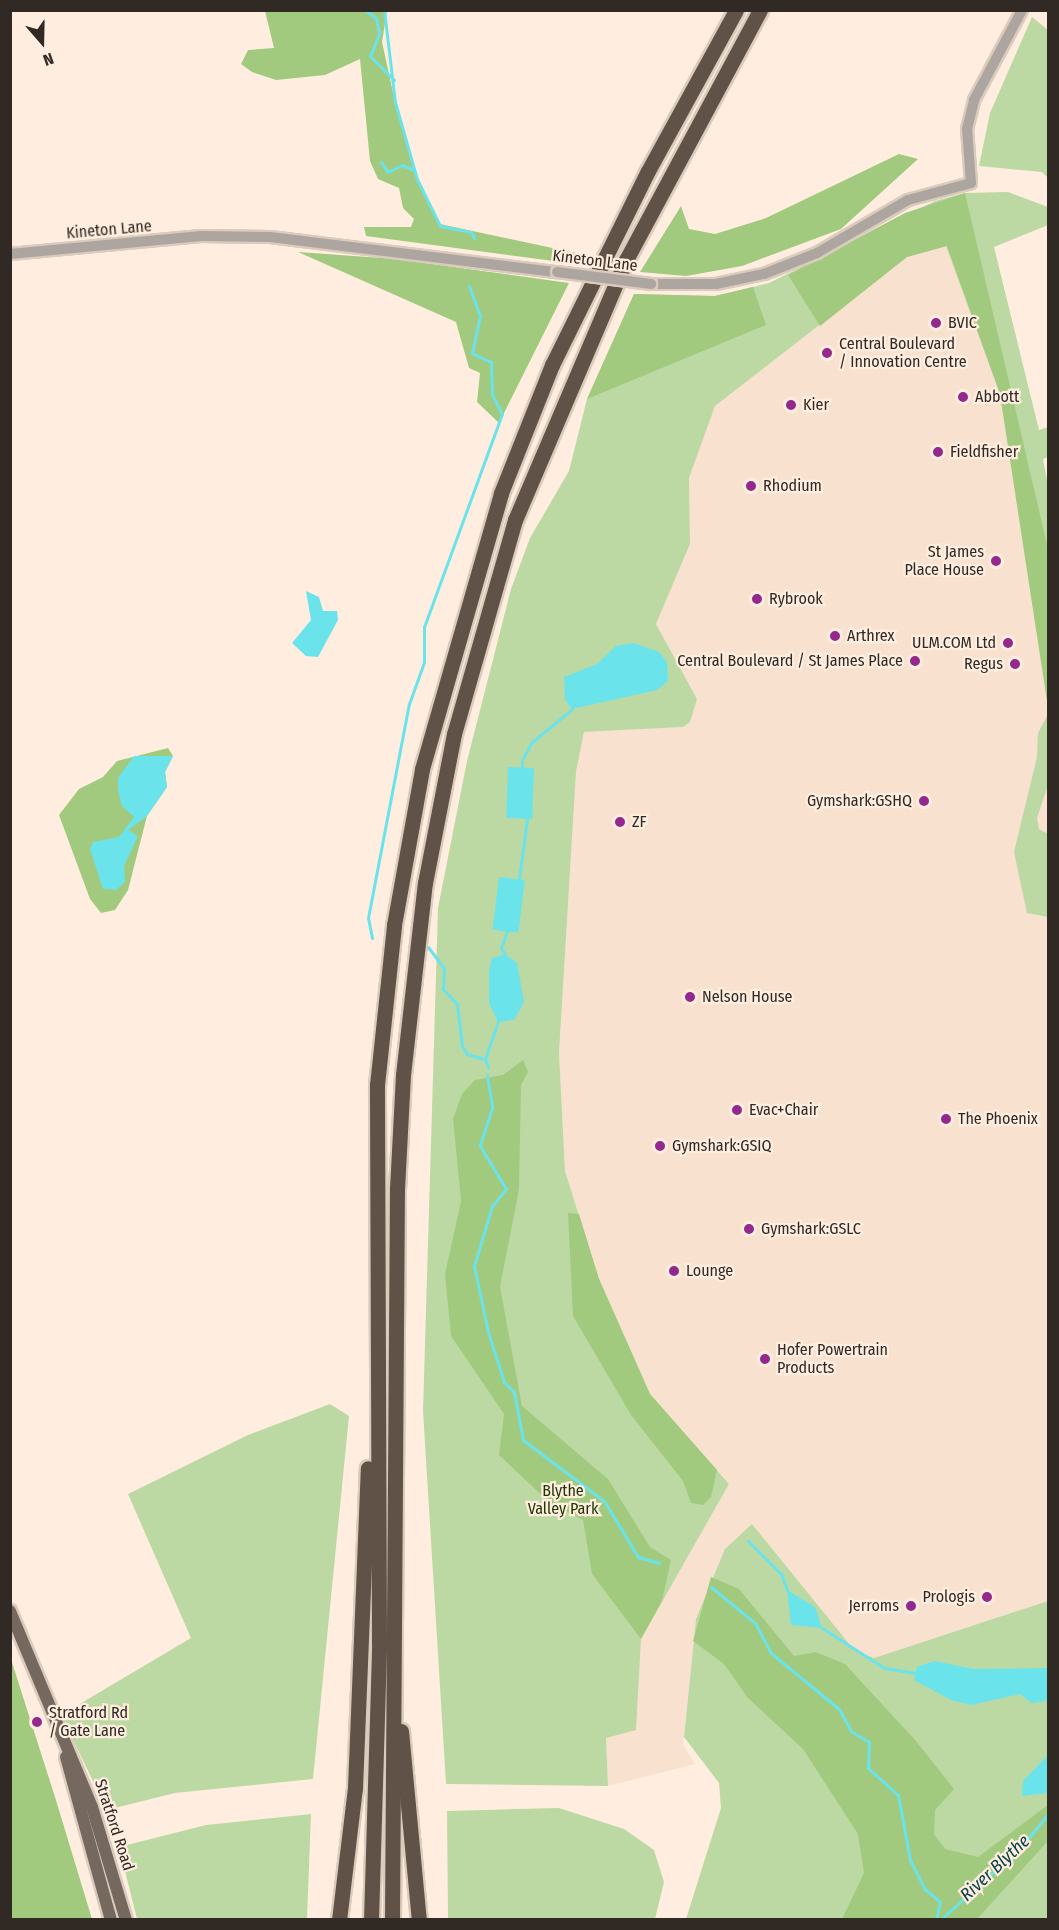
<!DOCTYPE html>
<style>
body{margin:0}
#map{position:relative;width:1059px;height:1930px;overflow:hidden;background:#ffeedf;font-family:"Fira Sans Condensed",sans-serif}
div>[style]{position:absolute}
.built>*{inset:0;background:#f8e1ce}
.green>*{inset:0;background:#bcd9a3}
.forest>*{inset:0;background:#a2ca7f}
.water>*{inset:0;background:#6ae3eb;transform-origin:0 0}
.stream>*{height:3px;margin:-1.5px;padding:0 1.5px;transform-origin:1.5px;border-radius:1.5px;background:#6ae3eb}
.roads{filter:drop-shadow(2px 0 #dacbbd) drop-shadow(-2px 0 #dacbbd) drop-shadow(0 2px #dacbbd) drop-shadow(0 -2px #dacbbd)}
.minor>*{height:10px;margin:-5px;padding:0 5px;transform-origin:5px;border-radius:5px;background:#ada6a0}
.major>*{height:12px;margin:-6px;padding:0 6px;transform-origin:6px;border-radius:6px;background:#75685e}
.highway>*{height:15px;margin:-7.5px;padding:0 7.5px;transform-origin:7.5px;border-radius:7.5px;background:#605246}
.bridges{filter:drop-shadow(2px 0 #dacbbd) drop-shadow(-2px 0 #dacbbd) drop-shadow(0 2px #dacbbd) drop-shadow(0 -2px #dacbbd)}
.minor-bridge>*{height:10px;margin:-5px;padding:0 5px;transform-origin:5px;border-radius:5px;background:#ada6a0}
.dots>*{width:16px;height:16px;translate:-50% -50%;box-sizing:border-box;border:3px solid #ffeedf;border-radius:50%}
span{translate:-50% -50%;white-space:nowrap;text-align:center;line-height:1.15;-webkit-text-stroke:4.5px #ffeedf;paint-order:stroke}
.street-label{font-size:16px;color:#302924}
.poi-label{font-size:16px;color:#302924}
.left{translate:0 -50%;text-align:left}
.right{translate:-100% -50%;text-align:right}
.park-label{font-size:16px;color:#1d3500}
.water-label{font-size:18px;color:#0b4448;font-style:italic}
.frame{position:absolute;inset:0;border:12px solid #302924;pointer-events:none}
.north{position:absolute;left:12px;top:12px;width:60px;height:60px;-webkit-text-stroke:4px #ffeedf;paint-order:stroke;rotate:160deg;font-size:16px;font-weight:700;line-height:24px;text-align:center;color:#302924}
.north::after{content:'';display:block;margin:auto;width:21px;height:27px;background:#302924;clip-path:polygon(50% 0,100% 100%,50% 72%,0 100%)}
</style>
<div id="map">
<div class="built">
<i style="clip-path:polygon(947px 246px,1000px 394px,1048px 707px,1048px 1601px,874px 1658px,855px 1651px,752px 1524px,696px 1619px,683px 1745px,695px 1764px,608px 1786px,606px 1738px,641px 1639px,729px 1484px,650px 1394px,599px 1279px,565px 1171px,559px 1053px,576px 772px,584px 732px,683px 727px,697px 699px,656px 624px,690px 544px,689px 478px,715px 406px,907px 257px)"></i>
</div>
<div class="green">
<i style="clip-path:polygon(1032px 17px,1048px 30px,1048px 178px,1042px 172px,979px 166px,990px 113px)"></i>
<i style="clip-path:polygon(1008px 192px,1048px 207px,1048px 225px,994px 247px,1039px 430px,1048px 427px,1048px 457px,1043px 459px,1048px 485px,1048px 707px,1000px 394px,946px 246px,907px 257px,715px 406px,689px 478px,690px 544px,656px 624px,697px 699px,690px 722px,683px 727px,584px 732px,576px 772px,559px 1053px,565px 1171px,599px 1279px,650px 1394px,729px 1484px,641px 1639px,636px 1730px,606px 1738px,608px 1786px,446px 1784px,423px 1411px,438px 908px,467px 761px,511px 589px,530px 538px,569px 471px,587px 399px,634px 294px,715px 296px,769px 283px,935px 201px,965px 193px)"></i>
<i style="clip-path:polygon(1048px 714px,1048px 785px,1037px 818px,1039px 829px,1048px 834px,1048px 917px,1027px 913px,1014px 852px,1037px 757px,1038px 733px)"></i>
<i style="clip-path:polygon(330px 1404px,349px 1416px,313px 1779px,175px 1793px,107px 1810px,61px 1715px,191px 1638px,128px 1494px,248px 1435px)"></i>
<i style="clip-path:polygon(752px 1524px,855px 1651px,874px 1658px,1048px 1601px,1048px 1919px,686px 1919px,721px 1808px,719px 1783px,684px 1737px,696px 1619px,725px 1549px)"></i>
<i style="clip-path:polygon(559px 1808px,624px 1829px,654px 1850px,664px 1882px,655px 1919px,448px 1919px,447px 1811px)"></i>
<i style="clip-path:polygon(311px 1814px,307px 1919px,137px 1919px,119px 1847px,206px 1825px)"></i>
</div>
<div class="forest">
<i style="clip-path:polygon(265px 11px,387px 11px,382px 42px,395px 102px,417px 179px,440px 224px,576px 253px,561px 262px,366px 236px,364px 227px,411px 227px,414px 219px,403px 208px,399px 188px,378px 179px,370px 161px,360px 59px,325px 75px,276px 80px,252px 72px,241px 64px,248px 50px,274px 48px)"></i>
<i style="clip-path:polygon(899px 154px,918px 159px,841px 229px,742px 266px,686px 276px,640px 272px,681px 206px,689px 229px,715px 234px,766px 218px)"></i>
<i style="clip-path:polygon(965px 193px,1048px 549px,1048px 707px,1000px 394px,947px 246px,907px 257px,820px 326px,788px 275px,905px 213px)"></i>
<i style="clip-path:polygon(298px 252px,396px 259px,569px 283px,499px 423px,477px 402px,480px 373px,469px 368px,456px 322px)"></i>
<i style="clip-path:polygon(753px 287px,766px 325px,587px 399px,634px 294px,715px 296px)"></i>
<i style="clip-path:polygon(168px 748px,173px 756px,165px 772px,167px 787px,147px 816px,128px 890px,115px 910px,101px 913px,90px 899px,59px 815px,79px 789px,103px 777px,117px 761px)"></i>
<i style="clip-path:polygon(523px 1060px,528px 1072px,521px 1085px,519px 1189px,500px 1287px,522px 1406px,608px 1479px,650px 1547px,671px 1560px,662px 1601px,641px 1639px,592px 1574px,583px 1520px,550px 1503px,499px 1455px,504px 1414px,451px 1336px,445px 1274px,461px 1201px,453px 1119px,462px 1094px,475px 1080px,503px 1075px)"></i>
<i style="clip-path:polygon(568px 1213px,579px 1214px,599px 1279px,650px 1394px,717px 1470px,711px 1497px,703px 1505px,691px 1503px,683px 1481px,631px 1415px,573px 1316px)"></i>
<i style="clip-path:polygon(711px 1577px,739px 1589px,794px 1656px,816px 1652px,845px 1664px,916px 1741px,954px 1789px,935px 1810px,934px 1834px,945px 1849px,978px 1857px,1048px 1805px,1048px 1841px,977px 1919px,842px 1919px,864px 1873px,858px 1834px,803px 1749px,748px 1698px,724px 1664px,693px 1641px)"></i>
<i style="clip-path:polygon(10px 1656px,55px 1797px,92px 1919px,11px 1919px)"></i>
</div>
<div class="water">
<i style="clip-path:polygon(306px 591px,319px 597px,323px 611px,337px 611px,338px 620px,318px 657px,306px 656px,292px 643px,311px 620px)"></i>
<i style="clip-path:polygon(633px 643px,659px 652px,667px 662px,668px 681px,657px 690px,572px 709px,565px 700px,564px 677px,597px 664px,616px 646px)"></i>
<i style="clip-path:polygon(134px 756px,173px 756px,165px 772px,167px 787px,147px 816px,128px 830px,138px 836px,124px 866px,125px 882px,116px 890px,103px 889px,90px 849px,93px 842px,119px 837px,134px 817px,122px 806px,118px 791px,118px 778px)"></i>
<i style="left:508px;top:767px;width:26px;height:51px;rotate:2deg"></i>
<i style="left:499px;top:877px;width:26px;height:53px;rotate:7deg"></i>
<i style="clip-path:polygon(505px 954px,517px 963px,524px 1002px,514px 1020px,498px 1022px,489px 1003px,489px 971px,492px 958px)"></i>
<i style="clip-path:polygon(787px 1590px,815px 1607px,822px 1628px,791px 1625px)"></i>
<i style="clip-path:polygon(934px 1661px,974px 1669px,1048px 1668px,1048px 1701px,1031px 1703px,1020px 1694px,971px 1705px,951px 1700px,914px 1680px,917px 1667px)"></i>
<i style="clip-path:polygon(1048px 1755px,1048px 1793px,1022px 1796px,1023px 1781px)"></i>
</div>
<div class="stream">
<i style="left:365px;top:10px;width:14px;rotate:36deg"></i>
<i style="left:376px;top:18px;width:16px;rotate:79deg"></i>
<i style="left:379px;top:34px;width:24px;rotate:112deg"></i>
<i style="left:370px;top:56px;width:34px;rotate:45deg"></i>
<i style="left:384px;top:10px;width:93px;rotate:83.2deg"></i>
<i style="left:395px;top:102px;width:80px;rotate:74.1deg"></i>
<i style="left:417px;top:179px;width:52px;rotate:63.9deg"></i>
<i style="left:440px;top:226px;width:32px;rotate:11deg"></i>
<i style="left:471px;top:232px;width:7px;rotate:63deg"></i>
<i style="left:381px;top:162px;width:12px;rotate:55deg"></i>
<i style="left:388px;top:172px;width:16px;rotate:-27deg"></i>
<i style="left:402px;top:165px;width:13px;rotate:23deg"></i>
<i style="left:523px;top:758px;width:18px;rotate:-61deg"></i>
<i style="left:532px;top:742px;width:52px;rotate:-39.5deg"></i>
<i style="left:522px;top:768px;width:7px;rotate:-90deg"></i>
<i style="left:519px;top:879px;width:61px;rotate:-82.4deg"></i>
<i style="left:372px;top:938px;width:20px;rotate:-101deg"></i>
<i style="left:368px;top:918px;width:218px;rotate:-79.2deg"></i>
<i style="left:409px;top:704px;width:45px;rotate:-70.3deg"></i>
<i style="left:424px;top:662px;width:35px;rotate:-90deg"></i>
<i style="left:424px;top:627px;width:227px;rotate:-69.9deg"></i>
<i style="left:502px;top:414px;width:22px;rotate:-117deg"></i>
<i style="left:492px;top:394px;width:32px;rotate:-92deg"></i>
<i style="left:491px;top:362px;width:21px;rotate:-155deg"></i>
<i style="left:472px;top:353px;width:38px;rotate:-78deg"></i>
<i style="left:480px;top:316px;width:32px;rotate:-110deg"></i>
<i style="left:428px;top:947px;width:26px;rotate:53deg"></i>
<i style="left:444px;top:968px;width:21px;rotate:93deg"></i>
<i style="left:443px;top:989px;width:21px;rotate:47deg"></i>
<i style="left:457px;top:1004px;width:42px;rotate:83.2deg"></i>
<i style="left:462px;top:1046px;width:9px;rotate:58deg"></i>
<i style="left:467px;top:1054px;width:19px;rotate:16deg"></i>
<i style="left:485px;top:1059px;width:9px;rotate:69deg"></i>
<i style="left:505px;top:954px;width:7px;rotate:-124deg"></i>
<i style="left:501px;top:948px;width:18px;rotate:-71deg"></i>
<i style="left:485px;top:1059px;width:39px;rotate:-71deg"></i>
<i style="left:487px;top:1075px;width:33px;rotate:81deg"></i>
<i style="left:492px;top:1108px;width:40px;rotate:108deg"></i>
<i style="left:480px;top:1146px;width:50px;rotate:58.8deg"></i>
<i style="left:506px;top:1189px;width:22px;rotate:129deg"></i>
<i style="left:492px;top:1206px;width:63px;rotate:106.7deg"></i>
<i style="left:474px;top:1266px;width:67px;rotate:78deg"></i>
<i style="left:488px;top:1332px;width:52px;rotate:72.3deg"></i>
<i style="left:504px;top:1382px;width:14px;rotate:45deg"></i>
<i style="left:514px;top:1392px;width:49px;rotate:79.4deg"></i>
<i style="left:523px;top:1440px;width:101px;rotate:37deg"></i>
<i style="left:604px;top:1501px;width:66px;rotate:58.7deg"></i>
<i style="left:638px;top:1557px;width:22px;rotate:16deg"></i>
<i style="left:748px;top:1541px;width:47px;rotate:45deg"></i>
<i style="left:781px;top:1574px;width:17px;rotate:69deg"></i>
<i style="left:711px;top:1587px;width:57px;rotate:39.3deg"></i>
<i style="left:755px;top:1623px;width:34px;rotate:62deg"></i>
<i style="left:771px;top:1653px;width:88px;rotate:39.5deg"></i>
<i style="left:839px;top:1709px;width:26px;rotate:61deg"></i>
<i style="left:852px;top:1732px;width:20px;rotate:30deg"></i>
<i style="left:869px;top:1742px;width:26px;rotate:92deg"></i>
<i style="left:868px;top:1768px;width:40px;rotate:42deg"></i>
<i style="left:898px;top:1795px;width:66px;rotate:79.5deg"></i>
<i style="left:910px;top:1860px;width:33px;rotate:63deg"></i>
<i style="left:925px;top:1889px;width:20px;rotate:41deg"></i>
<i style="left:940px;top:1902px;width:18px;rotate:103deg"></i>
<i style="left:822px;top:1628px;width:74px;rotate:32.8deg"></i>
<i style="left:884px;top:1668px;width:31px;rotate:9deg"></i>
<i style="left:940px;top:1920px;width:110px;rotate:-42.1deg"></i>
<i style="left:1022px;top:1846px;width:41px;rotate:-50.9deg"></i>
</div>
<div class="roads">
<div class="minor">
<i style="left:10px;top:254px;width:192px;rotate:-5.4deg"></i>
<i style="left:201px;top:236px;width:69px;rotate:0.8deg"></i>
<i style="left:270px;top:237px;width:289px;rotate:7deg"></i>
<i style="left:651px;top:284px;width:65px"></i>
<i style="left:716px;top:284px;width:49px;rotate:-11.8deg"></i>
<i style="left:764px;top:274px;width:57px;rotate:-21.6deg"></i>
<i style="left:817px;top:253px;width:105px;rotate:-30.2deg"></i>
<i style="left:908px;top:200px;width:65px;rotate:-15.1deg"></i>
<i style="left:971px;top:183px;width:54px;rotate:-94.2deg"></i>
<i style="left:967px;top:129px;width:30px;rotate:-76deg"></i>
<i style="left:974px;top:100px;width:102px;rotate:-61.9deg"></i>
</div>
<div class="major">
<i style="left:10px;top:1611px;width:212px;rotate:67.3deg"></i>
<i style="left:92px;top:1807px;width:118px;rotate:73.3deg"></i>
<i style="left:66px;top:1757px;width:169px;rotate:74.6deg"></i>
</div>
<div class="highway">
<i style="left:401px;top:1731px;width:190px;rotate:84.6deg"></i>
<i style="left:339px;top:1920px;width:133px;rotate:-83.1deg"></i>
<i style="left:355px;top:1788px;width:320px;rotate:-87.7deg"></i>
<i style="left:371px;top:1920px;width:277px;rotate:-88.3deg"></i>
<i style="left:379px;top:1643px;width:558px;rotate:-90.21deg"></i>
<i style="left:377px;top:1085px;width:161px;rotate:-83.9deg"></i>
<i style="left:394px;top:925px;width:158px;rotate:-79.8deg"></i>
<i style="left:422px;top:769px;width:287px;rotate:-74deg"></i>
<i style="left:501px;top:493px;width:138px;rotate:-68.3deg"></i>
<i style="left:552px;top:365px;width:216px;rotate:-63.7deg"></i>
<i style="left:648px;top:171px;width:183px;rotate:-61.3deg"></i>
<i style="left:392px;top:1920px;width:731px;rotate:-89.61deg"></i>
<i style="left:397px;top:1189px;width:114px;rotate:-87deg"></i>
<i style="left:403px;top:1075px;width:193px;rotate:-83.5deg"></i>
<i style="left:425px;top:883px;width:152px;rotate:-79deg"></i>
<i style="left:454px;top:734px;width:223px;rotate:-74.1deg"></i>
<i style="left:515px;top:520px;width:283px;rotate:-66.9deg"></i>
<i style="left:626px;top:260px;width:284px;rotate:-61.8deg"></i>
</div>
</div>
<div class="bridges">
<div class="minor-bridge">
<i style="left:557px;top:272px;width:95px;rotate:7.3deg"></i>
</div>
</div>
<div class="dots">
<i style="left:936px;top:323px;background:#93298c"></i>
<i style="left:827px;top:353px;background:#93298c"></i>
<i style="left:963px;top:397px;background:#93298c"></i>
<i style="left:791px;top:405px;background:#93298c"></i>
<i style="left:938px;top:452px;background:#93298c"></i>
<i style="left:751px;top:486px;background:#93298c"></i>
<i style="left:996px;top:561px;background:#93298c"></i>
<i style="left:757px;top:599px;background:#93298c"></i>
<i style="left:835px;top:636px;background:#93298c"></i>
<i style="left:1008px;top:643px;background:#93298c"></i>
<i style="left:915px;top:661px;background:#93298c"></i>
<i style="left:1015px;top:664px;background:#93298c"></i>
<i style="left:924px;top:801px;background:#93298c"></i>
<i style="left:620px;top:822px;background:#93298c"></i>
<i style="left:690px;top:997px;background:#93298c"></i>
<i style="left:737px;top:1110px;background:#93298c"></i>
<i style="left:946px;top:1119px;background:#93298c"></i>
<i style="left:660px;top:1146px;background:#93298c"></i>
<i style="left:749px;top:1229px;background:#93298c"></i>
<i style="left:674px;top:1271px;background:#93298c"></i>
<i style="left:765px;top:1359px;background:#93298c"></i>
<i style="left:987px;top:1597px;background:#93298c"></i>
<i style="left:911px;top:1606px;background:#93298c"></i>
<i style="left:37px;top:1722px;background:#93298c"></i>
</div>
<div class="street-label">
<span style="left:109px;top:230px;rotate:-5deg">Kineton Lane</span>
<span style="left:595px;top:261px;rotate:7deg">Kineton Lane</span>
<span style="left:114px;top:1825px;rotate:72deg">Stratford Road</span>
</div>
<div class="poi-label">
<span class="left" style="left:948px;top:323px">BVIC</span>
<span class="left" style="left:839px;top:353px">Central Boulevard<br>/ Innovation Centre</span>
<span class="left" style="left:975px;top:397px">Abbott</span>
<span class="left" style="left:803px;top:405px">Kier</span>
<span class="left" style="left:950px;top:452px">Fieldfisher</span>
<span class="left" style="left:763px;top:486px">Rhodium</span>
<span class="right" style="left:984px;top:561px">St James<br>Place House</span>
<span class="left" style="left:769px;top:599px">Rybrook</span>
<span class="left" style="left:847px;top:636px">Arthrex</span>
<span class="right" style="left:996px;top:643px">ULM.COM Ltd</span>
<span class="right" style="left:903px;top:661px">Central Boulevard / St James Place</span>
<span class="right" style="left:1003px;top:664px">Regus</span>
<span class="right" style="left:912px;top:801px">Gymshark:GSHQ</span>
<span class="left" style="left:632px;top:822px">ZF</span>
<span class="left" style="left:702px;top:997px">Nelson House</span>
<span class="left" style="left:749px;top:1110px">Evac+Chair</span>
<span class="left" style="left:958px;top:1119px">The Phoenix</span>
<span class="left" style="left:672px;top:1146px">Gymshark:GSIQ</span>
<span class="left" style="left:761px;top:1229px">Gymshark:GSLC</span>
<span class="left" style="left:686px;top:1271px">Lounge</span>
<span class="left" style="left:777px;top:1359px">Hofer Powertrain<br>Products</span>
<span class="right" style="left:975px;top:1597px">Prologis</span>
<span class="right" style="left:899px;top:1606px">Jerroms</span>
<span class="left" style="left:49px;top:1722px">Stratford Rd<br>/ Gate Lane</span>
</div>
<div class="park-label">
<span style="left:563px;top:1500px">Blythe<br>Valley Park</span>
</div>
<div class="water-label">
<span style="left:995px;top:1868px;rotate:-43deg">River Blythe</span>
</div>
<div class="frame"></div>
<div class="north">N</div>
</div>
